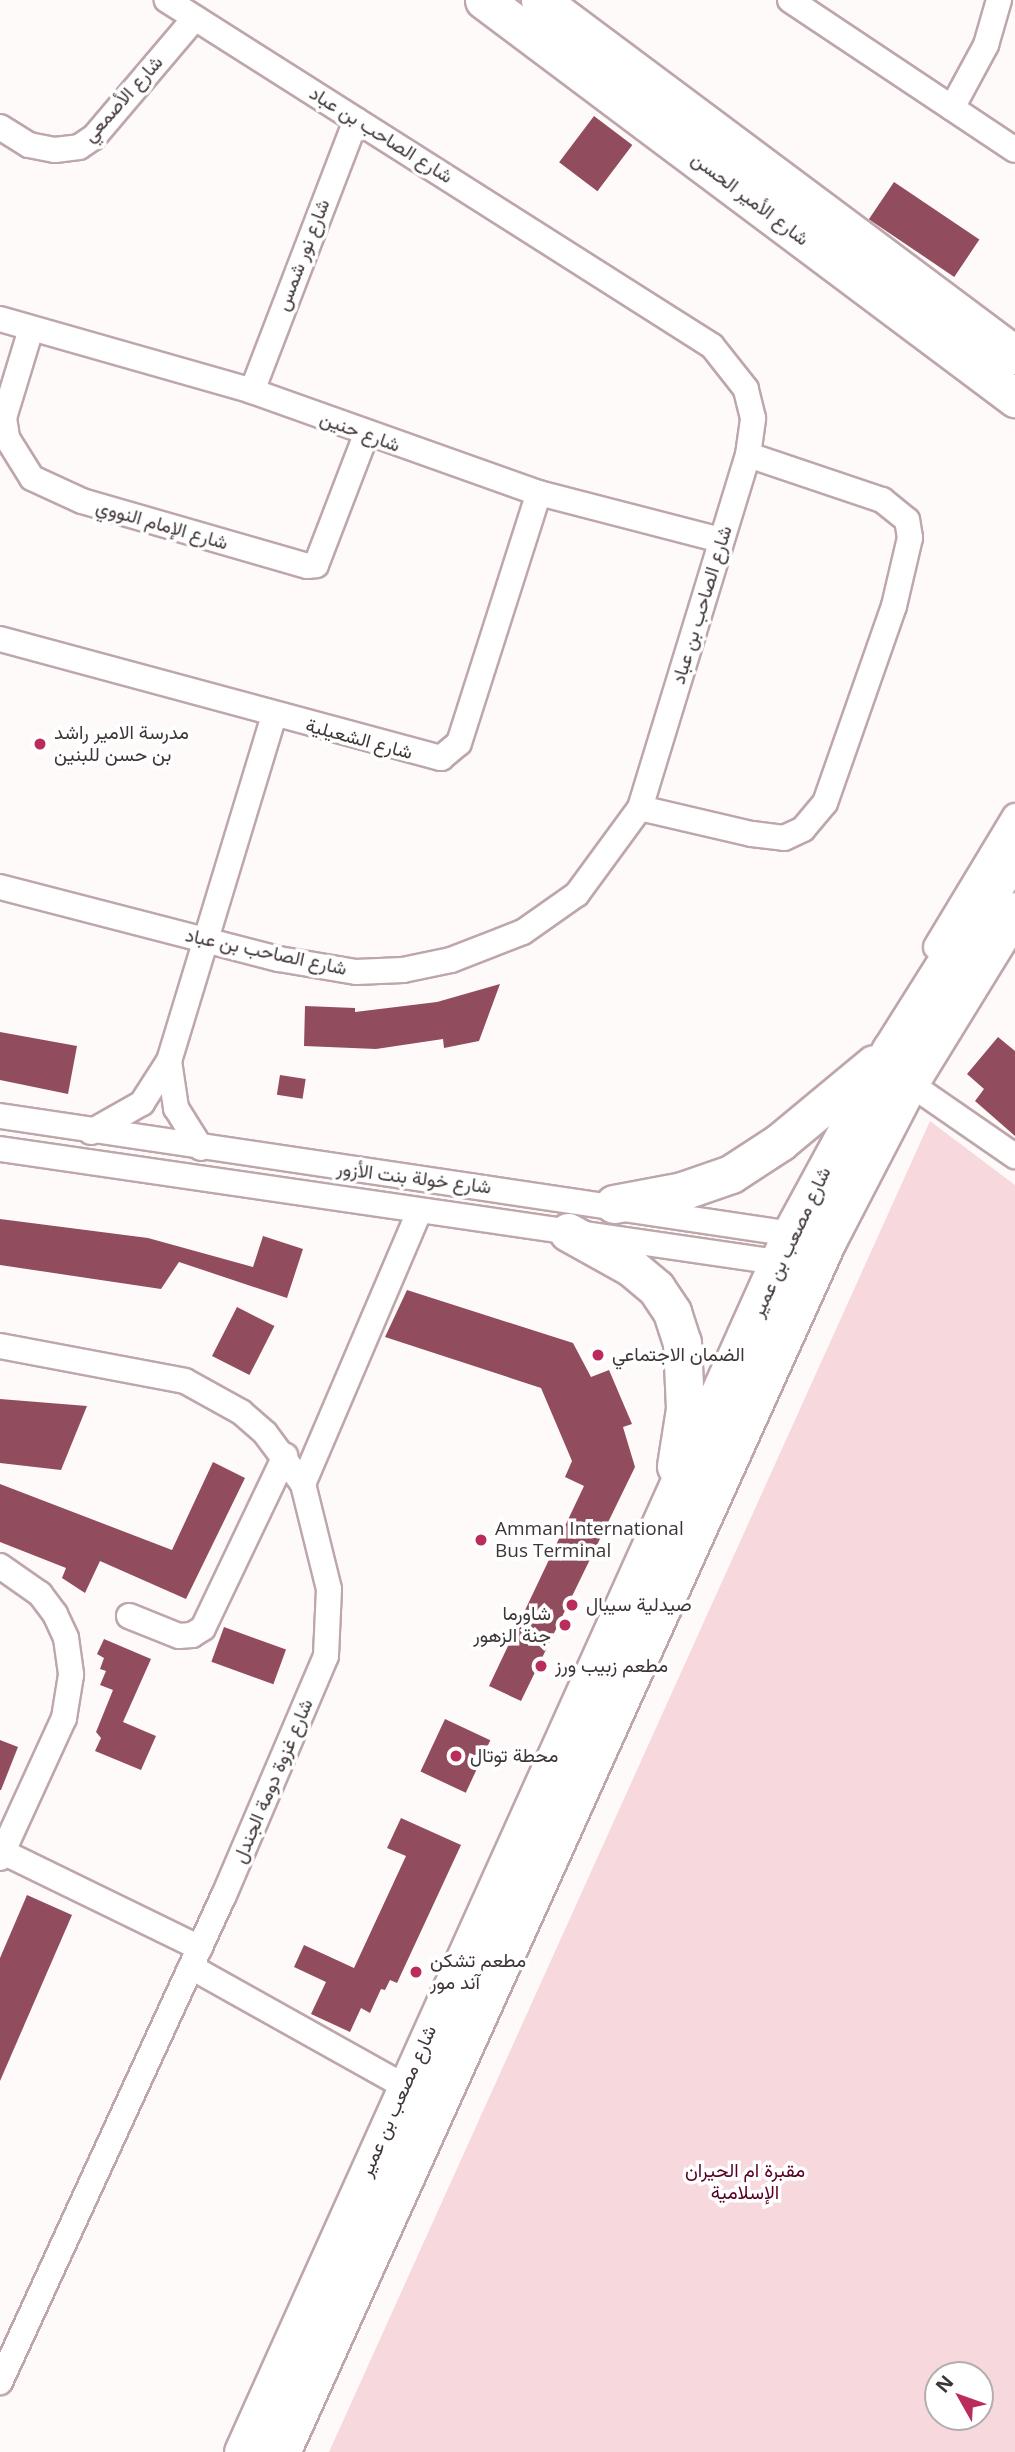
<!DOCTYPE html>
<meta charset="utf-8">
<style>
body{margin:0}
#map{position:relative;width:1015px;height:2452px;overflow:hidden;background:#fffafa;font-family:"Open Sans",Vazirmatn,sans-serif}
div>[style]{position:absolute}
.green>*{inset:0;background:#f7d8dd}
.building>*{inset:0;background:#914d5d;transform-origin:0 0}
.roads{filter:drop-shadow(2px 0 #bea7ab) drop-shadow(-2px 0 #bea7ab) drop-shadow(0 2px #bea7ab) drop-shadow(0 -2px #bea7ab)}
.minor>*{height:24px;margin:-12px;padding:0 12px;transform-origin:12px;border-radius:12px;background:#fff}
.highway>*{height:37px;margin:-18.5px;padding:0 18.5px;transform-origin:18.5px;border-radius:18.5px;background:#fff}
.dots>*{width:19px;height:19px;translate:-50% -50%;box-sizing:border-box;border:4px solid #fff;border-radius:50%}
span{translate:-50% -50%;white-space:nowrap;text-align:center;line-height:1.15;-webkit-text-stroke:7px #fff;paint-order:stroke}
.street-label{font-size:19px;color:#3e3536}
.poi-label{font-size:19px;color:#3e3536}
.left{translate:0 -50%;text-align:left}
.right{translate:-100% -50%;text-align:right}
.park-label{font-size:19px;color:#590023}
.north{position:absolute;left:924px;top:2361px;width:70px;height:70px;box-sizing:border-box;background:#fff;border:2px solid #b2aeaf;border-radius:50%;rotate:310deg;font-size:19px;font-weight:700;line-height:28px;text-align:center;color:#3e3536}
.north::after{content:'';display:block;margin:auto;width:24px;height:32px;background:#ba2c5c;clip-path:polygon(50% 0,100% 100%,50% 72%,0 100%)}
</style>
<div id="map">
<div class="green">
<i style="clip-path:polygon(evenodd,930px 1121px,1015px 1185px,1015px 2452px,329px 2452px,930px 1121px,938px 2375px,980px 2375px,980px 2417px,938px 2417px,938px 2375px)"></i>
</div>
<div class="building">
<i style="left:594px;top:116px;width:48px;height:58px;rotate:37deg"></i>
<i style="left:894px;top:182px;width:103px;height:45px;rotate:34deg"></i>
<i style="clip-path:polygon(500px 984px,479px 1041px,444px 1048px,443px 1039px,376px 1049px,304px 1046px,305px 1006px,355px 1008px,355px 1012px,437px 1002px)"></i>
<i style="clip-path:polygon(0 1032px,77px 1046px,68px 1094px,0 1080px)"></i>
<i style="clip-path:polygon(998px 1037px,1015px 1051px,1015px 1136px,975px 1101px,984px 1089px,967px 1074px)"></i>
<i style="left:280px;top:1075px;width:26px;height:20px;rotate:9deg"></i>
<i style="clip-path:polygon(0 1219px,148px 1238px,253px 1267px,263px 1236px,303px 1249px,287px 1298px,179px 1262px,161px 1289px,0 1265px)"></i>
<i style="clip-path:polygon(407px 1290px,573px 1343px,591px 1377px,609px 1370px,632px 1424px,623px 1427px,635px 1467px,521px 1701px,489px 1686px,584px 1486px,565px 1477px,572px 1461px,541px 1388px,385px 1337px)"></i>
<i style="left:237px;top:1307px;width:42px;height:55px;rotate:27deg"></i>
<i style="clip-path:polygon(0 1399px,87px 1406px,61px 1470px,0 1463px)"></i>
<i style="clip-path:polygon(213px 1462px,245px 1478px,186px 1599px,100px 1561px,85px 1593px,62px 1578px,66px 1568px,0 1542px,0 1484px,172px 1550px)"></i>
<i style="left:224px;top:1627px;width:66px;height:37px;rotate:20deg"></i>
<i style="clip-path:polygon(104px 1639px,151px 1659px,123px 1722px,156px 1736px,141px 1770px,95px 1751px,101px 1738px,96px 1732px,113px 1690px,100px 1685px,106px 1671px,100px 1669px,104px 1658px,97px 1654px)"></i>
<i style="left:445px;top:1719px;width:50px;height:58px;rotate:25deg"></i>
<i style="clip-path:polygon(0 1740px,18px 1747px,1px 1790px,0 1790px)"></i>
<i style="clip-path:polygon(401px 1818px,461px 1845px,397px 1983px,390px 1980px,385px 1990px,381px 1989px,370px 2013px,361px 2008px,350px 2032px,311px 2014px,326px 1982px,294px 1967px,304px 1945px,354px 1968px,406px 1856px,387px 1848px)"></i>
<i style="clip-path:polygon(27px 1895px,72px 1915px,0 2081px,0 1958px)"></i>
</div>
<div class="roads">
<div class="minor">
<i style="left:790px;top:0;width:270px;rotate:33.7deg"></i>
<i style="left:952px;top:108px;width:72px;rotate:-61.6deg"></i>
<i style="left:986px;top:45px;width:47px;rotate:-73.9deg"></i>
<i style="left:0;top:127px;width:34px;rotate:32deg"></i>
<i style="left:29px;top:145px;width:26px;rotate:11deg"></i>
<i style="left:55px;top:150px;width:24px;rotate:-7deg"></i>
<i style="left:79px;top:147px;width:18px;rotate:-34deg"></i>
<i style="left:94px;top:137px;width:156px;rotate:-49.7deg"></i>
<i style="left:0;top:319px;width:262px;rotate:15.9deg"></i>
<i style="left:252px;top:391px;width:305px;rotate:19.6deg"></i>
<i style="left:539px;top:493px;width:188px;rotate:14.5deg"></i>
<i style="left:31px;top:329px;width:93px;rotate:106.9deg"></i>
<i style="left:4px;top:418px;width:20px;rotate:81deg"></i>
<i style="left:7px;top:438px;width:47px;rotate:58deg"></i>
<i style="left:32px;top:478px;width:55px;rotate:24.7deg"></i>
<i style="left:82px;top:501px;width:234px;rotate:16.1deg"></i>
<i style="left:307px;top:566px;width:9px;rotate:-6deg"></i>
<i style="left:316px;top:565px;width:139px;rotate:-69deg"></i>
<i style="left:252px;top:391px;width:290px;rotate:-69deg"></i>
<i style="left:0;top:639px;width:457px;rotate:15.1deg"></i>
<i style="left:441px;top:758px;width:23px;rotate:-40deg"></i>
<i style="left:459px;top:743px;width:262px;rotate:-72.3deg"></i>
<i style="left:640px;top:808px;width:115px;rotate:13.1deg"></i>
<i style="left:752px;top:834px;width:32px;rotate:7deg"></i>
<i style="left:784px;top:838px;width:21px;rotate:-25deg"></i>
<i style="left:803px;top:829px;width:34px;rotate:-50deg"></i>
<i style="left:825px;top:803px;width:209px;rotate:-70.7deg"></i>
<i style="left:894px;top:606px;width:70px;rotate:-76.8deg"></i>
<i style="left:910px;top:538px;width:18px;rotate:-99deg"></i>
<i style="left:907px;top:520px;width:32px;rotate:-141deg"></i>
<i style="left:882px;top:500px;width:141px;rotate:-161.4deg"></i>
<i style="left:0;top:887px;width:288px;rotate:14.5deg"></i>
<i style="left:279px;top:959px;width:78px;rotate:9.6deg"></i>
<i style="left:356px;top:972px;width:47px;rotate:-2.4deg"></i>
<i style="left:403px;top:970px;width:49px;rotate:-11.8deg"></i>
<i style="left:451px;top:960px;width:77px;rotate:-21.3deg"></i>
<i style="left:523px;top:932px;width:66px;rotate:-35.1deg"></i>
<i style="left:577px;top:894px;width:107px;rotate:-53.8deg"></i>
<i style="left:640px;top:808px;width:369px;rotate:-73deg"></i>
<i style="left:748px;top:455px;width:37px;rotate:-82deg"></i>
<i style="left:753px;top:418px;width:30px;rotate:-104deg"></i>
<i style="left:746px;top:389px;width:55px;rotate:-128.3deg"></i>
<i style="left:712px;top:346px;width:646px;rotate:-147.59deg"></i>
<i style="left:936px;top:947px;width:153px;rotate:-58.9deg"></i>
<i style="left:169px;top:1061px;width:48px;rotate:81.5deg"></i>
<i style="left:176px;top:1108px;width:47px;rotate:58deg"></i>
<i style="left:909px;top:1083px;width:129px;rotate:34.6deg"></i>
<i style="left:0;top:1116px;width:815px;rotate:8.47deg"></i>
<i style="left:91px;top:1132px;width:59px;rotate:-29.6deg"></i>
<i style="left:142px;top:1103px;width:50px;rotate:-57.3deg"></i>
<i style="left:169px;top:1061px;width:361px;rotate:-73.1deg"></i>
<i style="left:0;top:1149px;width:798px;rotate:8.28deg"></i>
<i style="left:0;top:1346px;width:188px;rotate:10.7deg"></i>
<i style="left:185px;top:1381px;width:64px;rotate:29deg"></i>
<i style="left:241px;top:1412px;width:32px;rotate:41deg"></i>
<i style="left:265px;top:1433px;width:64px;rotate:53.3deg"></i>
<i style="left:303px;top:1484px;width:108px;rotate:76.1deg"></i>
<i style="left:329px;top:1589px;width:67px;rotate:92.6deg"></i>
<i style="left:326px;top:1656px;width:262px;rotate:113.1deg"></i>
<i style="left:223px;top:1897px;width:534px;rotate:114.69deg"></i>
<i style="left:303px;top:1484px;width:296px;rotate:-66.9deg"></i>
<i style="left:0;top:1566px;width:49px;rotate:35deg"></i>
<i style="left:40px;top:1594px;width:25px;rotate:53deg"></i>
<i style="left:55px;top:1614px;width:26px;rotate:65deg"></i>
<i style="left:66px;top:1638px;width:37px;rotate:82deg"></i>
<i style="left:71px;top:1675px;width:44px;rotate:99.2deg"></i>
<i style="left:64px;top:1718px;width:154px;rotate:114.6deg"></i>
<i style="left:129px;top:1616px;width:54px;rotate:21.8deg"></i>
<i style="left:179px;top:1636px;width:13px;rotate:-4deg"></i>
<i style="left:192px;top:1635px;width:13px;rotate:-32deg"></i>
<i style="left:203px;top:1628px;width:191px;rotate:-64.5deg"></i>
<i style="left:3px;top:1852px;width:219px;rotate:26deg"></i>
<i style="left:191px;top:1967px;width:244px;rotate:29.2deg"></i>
</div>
<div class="highway">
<i style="left:484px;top:0;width:664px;rotate:36.85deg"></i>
<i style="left:540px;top:0;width:593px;rotate:36.77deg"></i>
<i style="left:614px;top:1204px;width:69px;rotate:-10.8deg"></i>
<i style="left:682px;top:1191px;width:52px;rotate:-19.1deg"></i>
<i style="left:731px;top:1174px;width:59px;rotate:-33.1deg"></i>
<i style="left:780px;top:1142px;width:122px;rotate:-39.7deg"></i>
<i style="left:568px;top:1232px;width:72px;rotate:29.1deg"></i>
<i style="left:631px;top:1267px;width:33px;rotate:40deg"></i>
<i style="left:656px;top:1288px;width:29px;rotate:56deg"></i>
<i style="left:672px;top:1312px;width:32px;rotate:72deg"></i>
<i style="left:682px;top:1342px;width:67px;rotate:87.4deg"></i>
<i style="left:685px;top:1409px;width:58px;rotate:99deg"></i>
<i style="left:243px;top:2452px;width:1338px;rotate:-65.77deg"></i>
<i style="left:792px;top:1232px;width:207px;rotate:-61.5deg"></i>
<i style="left:891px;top:1050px;width:233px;rotate:-57.8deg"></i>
<i style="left:281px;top:2452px;width:1328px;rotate:-65.73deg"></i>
<i style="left:827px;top:1241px;width:178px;rotate:-62.6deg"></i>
<i style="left:909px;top:1083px;width:202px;rotate:-58.4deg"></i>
</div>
</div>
<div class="dots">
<i style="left:40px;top:744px;background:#ba2c5c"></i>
<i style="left:598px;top:1355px;background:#ba2c5c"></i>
<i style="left:481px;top:1540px;background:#ba2c5c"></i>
<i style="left:572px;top:1605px;background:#ba2c5c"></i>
<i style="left:565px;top:1625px;background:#ba2c5c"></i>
<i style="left:541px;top:1666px;background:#ba2c5c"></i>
<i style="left:456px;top:1756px;background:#ba2c5c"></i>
<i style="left:416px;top:1972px;background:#ba2c5c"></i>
</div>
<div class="street-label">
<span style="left:123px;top:99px;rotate:-48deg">شارع الأصمعي</span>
<span style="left:381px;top:135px;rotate:32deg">شارع الصاحب بن عباد</span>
<span style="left:750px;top:199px;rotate:37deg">شارع الأمير الحسن</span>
<span style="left:303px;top:255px;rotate:-69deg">شارع نور شمس</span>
<span style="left:360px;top:432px;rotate:20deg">شارع حنين</span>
<span style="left:162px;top:525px;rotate:16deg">شارع الإمام النووي</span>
<span style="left:702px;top:605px;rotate:-73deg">شارع الصاحب بن عباد</span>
<span style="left:359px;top:739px;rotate:15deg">شارع الشعيلية</span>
<span style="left:266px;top:952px;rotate:12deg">شارع الصاحب بن عباد</span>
<span style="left:414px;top:1178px;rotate:7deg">شارع خولة بنت الأزور</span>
<span style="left:791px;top:1242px;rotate:-65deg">شارع مصعب بن عمير</span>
<span style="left:273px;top:1781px;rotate:-67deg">شارع غزوة دومة الجندل</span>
<span style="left:398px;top:2101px;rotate:-66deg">شارع مصعب بن عمير</span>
</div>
<div class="poi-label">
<span class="left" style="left:54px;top:744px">مدرسة الامير راشد<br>بن حسن للبنين</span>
<span class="left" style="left:612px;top:1355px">الضمان الاجتماعي</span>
<span class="left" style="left:495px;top:1540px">Amman International<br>Bus Terminal</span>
<span class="left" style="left:586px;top:1605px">صيدلية سيبال</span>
<span class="right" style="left:551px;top:1625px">شاورما<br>جنة الزهور</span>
<span class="left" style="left:555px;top:1666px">مطعم زبيب ورز</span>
<span class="left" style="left:470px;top:1756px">محطة توتال</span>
<span class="left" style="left:430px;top:1972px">مطعم تشكن<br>آند مور</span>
</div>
<div class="park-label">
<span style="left:745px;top:2182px">مقبرة ام الحيران<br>الإسلامية</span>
</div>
<div class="north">N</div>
</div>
